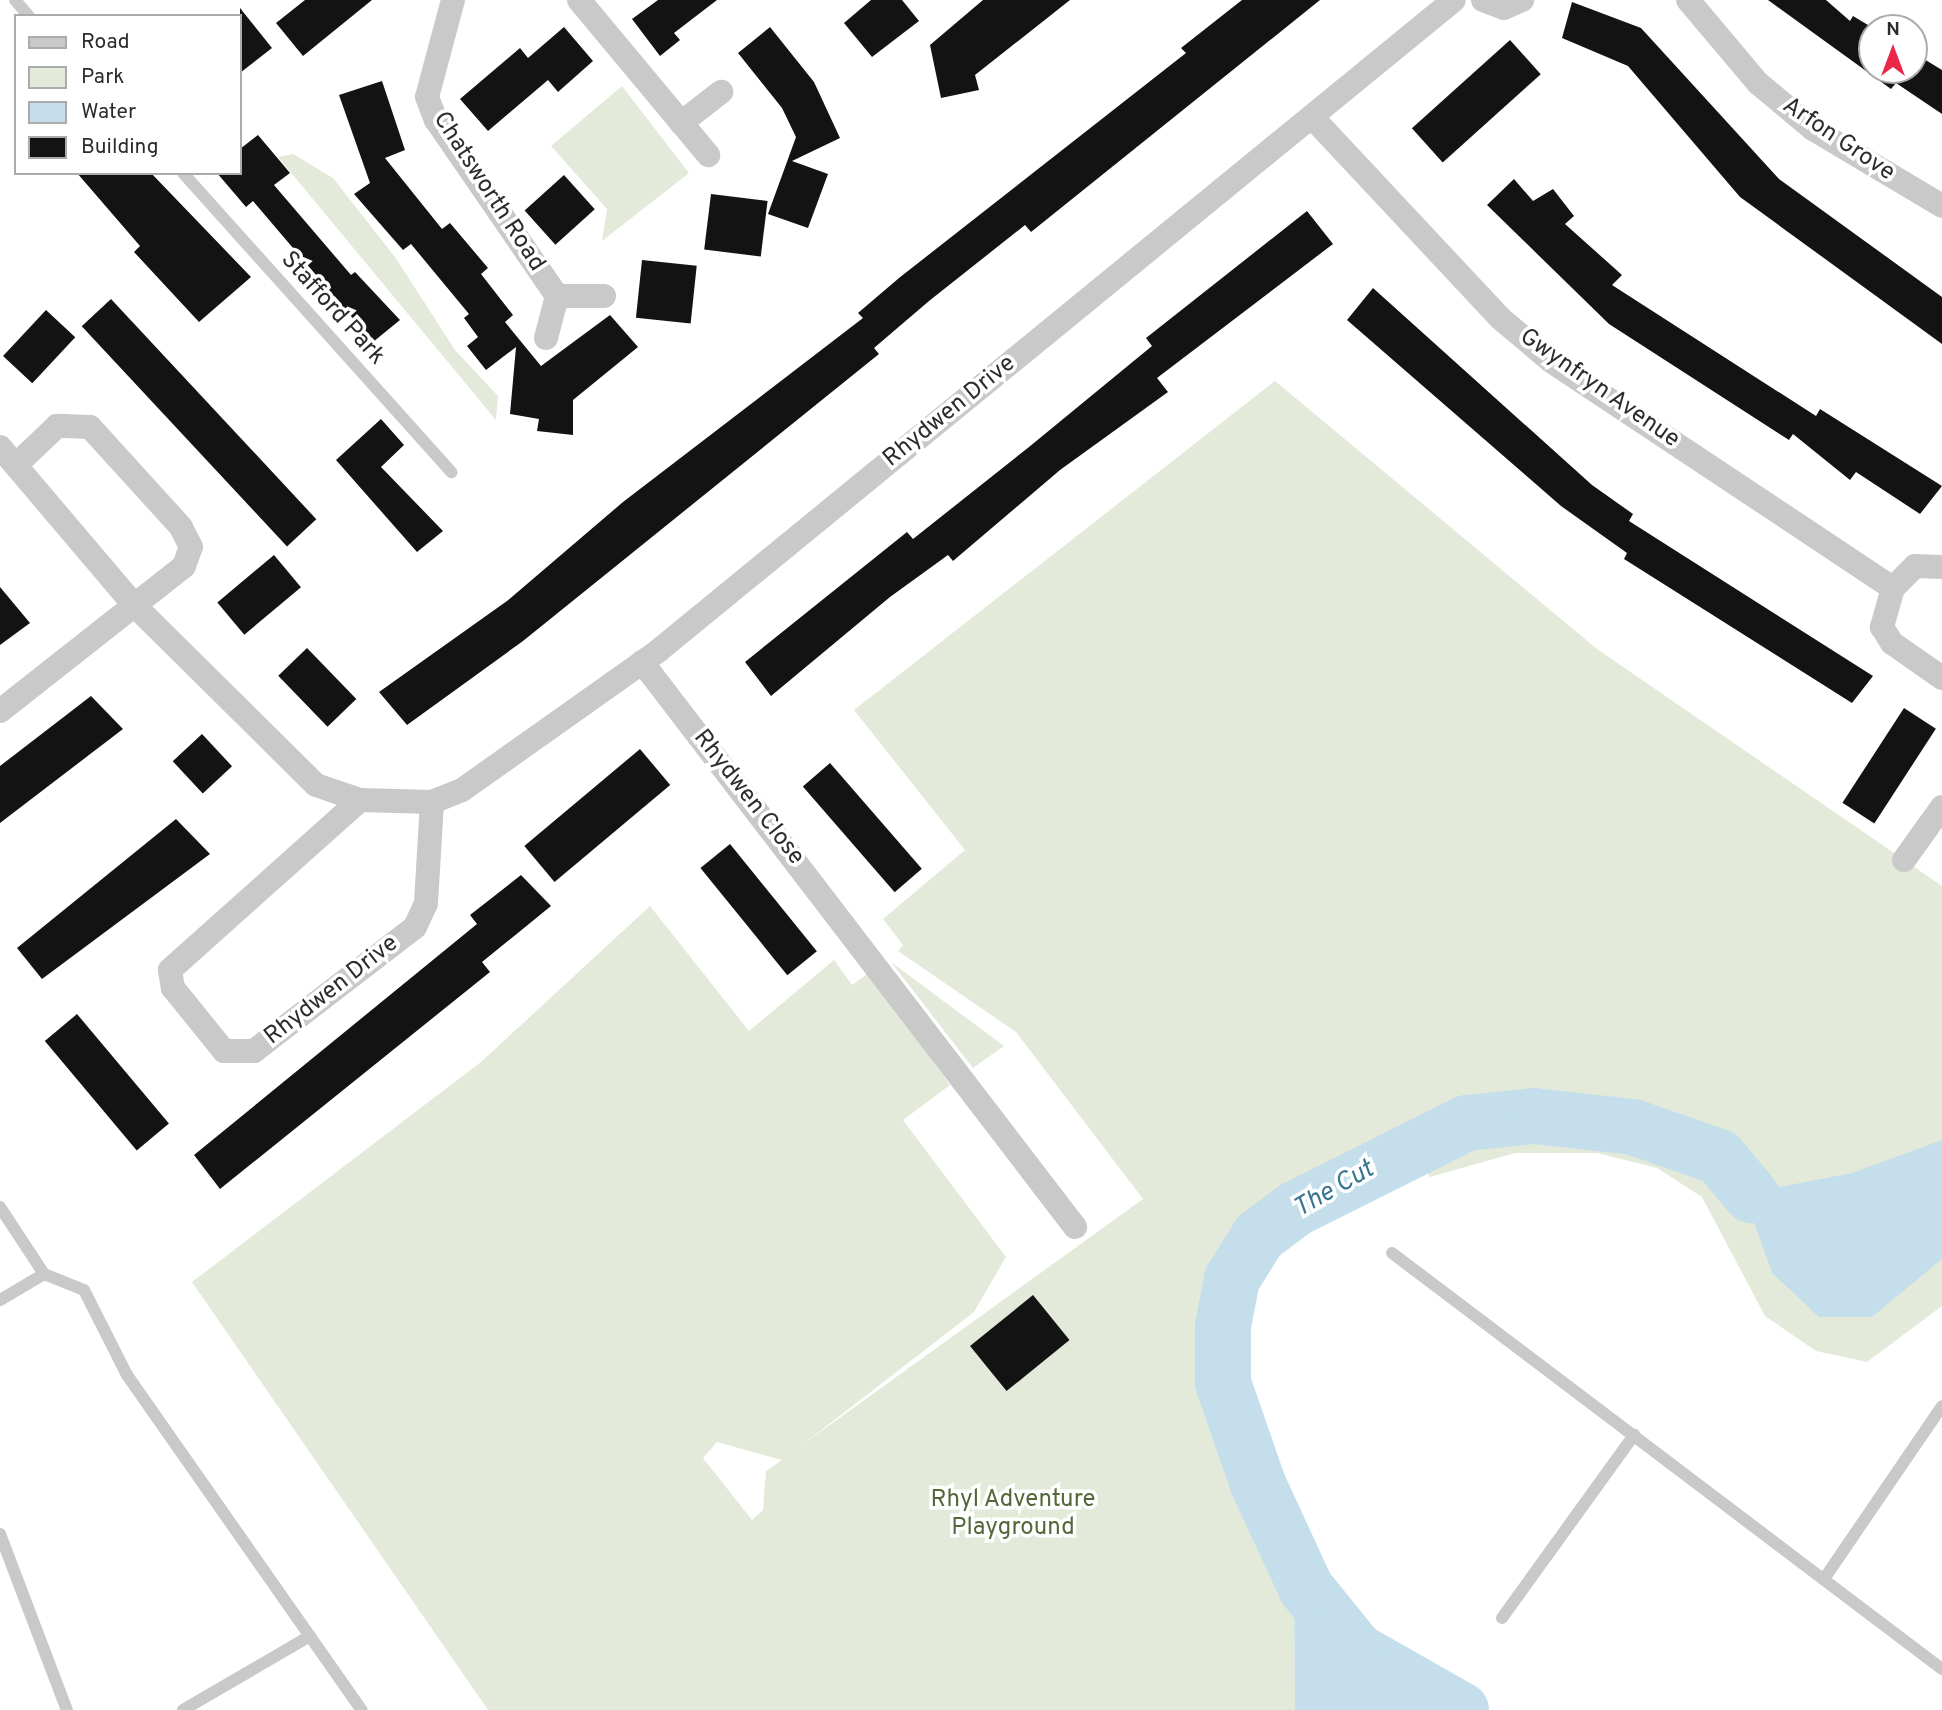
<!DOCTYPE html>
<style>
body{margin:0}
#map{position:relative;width:1942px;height:1710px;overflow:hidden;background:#fff;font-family:Overpass,sans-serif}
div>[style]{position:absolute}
.green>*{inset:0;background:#e4ead9}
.water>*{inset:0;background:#c4dfeb}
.river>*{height:56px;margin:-28px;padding:0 28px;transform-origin:28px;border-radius:28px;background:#c4dfeb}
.building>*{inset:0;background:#131313;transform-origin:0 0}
.lane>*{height:12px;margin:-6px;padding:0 6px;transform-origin:6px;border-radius:6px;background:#c9c9c9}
.street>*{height:24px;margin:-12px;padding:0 12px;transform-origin:12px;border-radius:12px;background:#c9c9c9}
span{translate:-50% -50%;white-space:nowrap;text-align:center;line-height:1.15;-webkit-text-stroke:7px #fff;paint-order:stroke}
.street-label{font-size:24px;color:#2c2c2c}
.park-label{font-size:24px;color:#536839}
.water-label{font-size:26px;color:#39758f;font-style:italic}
.legend{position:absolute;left:14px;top:14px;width:228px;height:161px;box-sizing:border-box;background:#fff;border:2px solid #ababab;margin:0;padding:9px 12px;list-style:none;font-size:21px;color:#2c2c2c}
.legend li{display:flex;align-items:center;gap:14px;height:35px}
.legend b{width:35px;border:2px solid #ababab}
.north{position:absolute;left:1858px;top:14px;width:70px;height:70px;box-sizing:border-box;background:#fff;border:2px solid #ababab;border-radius:50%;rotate:0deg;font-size:19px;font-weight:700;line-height:28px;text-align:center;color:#2c2c2c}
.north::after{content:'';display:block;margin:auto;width:24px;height:32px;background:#e92847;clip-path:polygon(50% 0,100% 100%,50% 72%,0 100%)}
</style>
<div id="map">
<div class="green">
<i style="clip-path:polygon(622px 86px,689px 173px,602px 241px,607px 209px,551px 146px)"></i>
<i style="clip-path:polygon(293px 154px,333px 178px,395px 257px,455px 350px,498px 396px,496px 420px,278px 157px)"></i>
<i style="clip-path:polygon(evenodd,1275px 381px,1597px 649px,1942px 886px,1942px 1306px,1867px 1362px,1816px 1351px,1765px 1316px,1702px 1197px,1657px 1168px,1597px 1153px,1515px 1153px,1430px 1177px,1407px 1138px,1287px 1195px,1254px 1226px,1225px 1271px,1212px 1312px,1212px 1370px,1224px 1419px,1294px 1596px,1295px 1710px,488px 1710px,192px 1282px,481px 1062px,650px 906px,749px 1031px,834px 960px,852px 985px,870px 972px,950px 1085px,903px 1120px,1006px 1257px,974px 1312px,802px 1445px,1143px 1199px,1016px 1032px,898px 951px,903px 945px,883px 919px,965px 850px,854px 710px,1275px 381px,717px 1442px,782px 1460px,766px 1471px,763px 1510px,752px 1520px,703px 1458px,717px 1442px)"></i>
<i style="clip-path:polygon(891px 962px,1004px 1046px,973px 1068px)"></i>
</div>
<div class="water">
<i style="clip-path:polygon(1633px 1127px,1722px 1153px,1779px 1187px,1852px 1173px,1942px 1140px,1942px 1259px,1872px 1317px,1819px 1317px,1772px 1273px,1752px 1217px,1717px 1172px)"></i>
<i style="clip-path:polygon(1258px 1484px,1306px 1588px,1357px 1651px,1461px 1710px,1295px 1710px,1294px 1596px)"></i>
</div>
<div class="river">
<i style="left:1461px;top:1710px;width:120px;rotate:-150.4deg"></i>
<i style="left:1357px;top:1651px;width:81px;rotate:-129deg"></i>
<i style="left:1306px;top:1588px;width:115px;rotate:-114.8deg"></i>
<i style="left:1258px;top:1484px;width:107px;rotate:-109.1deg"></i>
<i style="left:1223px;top:1383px;width:57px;rotate:-90deg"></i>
<i style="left:1223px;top:1326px;width:48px;rotate:-79.2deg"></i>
<i style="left:1232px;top:1279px;width:51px;rotate:-57.9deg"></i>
<i style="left:1259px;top:1236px;width:45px;rotate:-36.9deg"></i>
<i style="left:1295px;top:1209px;width:192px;rotate:-26.6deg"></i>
<i style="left:1467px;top:1123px;width:67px;rotate:-6deg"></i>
<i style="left:1534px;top:1116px;width:100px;rotate:6.3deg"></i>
<i style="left:1633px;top:1127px;width:91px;rotate:19.2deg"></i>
<i style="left:1719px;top:1157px;width:50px;rotate:49.9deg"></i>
</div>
<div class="building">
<i style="clip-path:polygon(305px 0,372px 0,303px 56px,276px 23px)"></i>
<i style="clip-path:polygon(658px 0,717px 0,674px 33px,680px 40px,660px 56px,632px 19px)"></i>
<i style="clip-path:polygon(871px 0,902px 0,919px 21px,872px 57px,844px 23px)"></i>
<i style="clip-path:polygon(983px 0,1070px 0,975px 75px,979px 90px,941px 98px,930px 45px)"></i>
<i style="clip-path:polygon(1242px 0,1320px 0,1031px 232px,1025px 225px,929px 301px,874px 348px,879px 354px,523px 641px,407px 725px,379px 692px,507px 601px,623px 502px,863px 318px,858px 313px,899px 278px,1186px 53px,1181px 48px)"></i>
<i style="clip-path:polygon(1768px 0,1826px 0,1850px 21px,1853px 16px,1873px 28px,1872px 70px,1914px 70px,1914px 53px,1942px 70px,1942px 114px,1896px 83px,1891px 89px)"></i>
<i style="clip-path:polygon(1572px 2px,1641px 28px,1779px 179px,1942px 297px,1942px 344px,1740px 197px,1628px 66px,1562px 38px)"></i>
<i style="clip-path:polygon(240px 8px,272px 48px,240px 73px)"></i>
<i style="clip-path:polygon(564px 27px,593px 61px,558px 92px,548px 80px,488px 131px,460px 99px,520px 48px,528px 58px)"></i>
<i style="clip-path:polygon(770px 27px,814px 82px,840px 138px,792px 161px,828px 174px,808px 228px,768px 214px,796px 137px,782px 108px,738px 53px)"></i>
<i style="left:1510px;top:40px;width:46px;height:132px;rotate:48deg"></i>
<i style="clip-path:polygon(382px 81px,405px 150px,385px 158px,442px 229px,450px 223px,488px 268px,481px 274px,513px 315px,505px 322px,541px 366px,610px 315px,638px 347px,573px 400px,573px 435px,537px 431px,539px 419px,510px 414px,516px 347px,486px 370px,467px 346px,478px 337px,464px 318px,469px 314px,411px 244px,403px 250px,354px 194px,370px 183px,339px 95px)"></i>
<i style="clip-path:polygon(258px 135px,290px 173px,274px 185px,351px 275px,355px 272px,400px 320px,373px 342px,253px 201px,246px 207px,217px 173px,240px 173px,240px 149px)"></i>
<i style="clip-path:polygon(77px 173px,151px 173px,251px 277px,199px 322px,134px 252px,140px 246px)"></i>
<i style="left:564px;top:175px;width:46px;height:53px;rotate:48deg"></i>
<i style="clip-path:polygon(1514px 179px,1533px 201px,1553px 189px,1574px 216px,1565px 224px,1622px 275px,1612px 285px,1816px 416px,1820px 409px,1942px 486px,1920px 514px,1856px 472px,1850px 480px,1793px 434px,1789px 440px,1609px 324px,1487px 205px)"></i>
<i style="left:711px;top:194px;width:57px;height:56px;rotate:7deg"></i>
<i style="clip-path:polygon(1307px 211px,1333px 244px,1157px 378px,1168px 392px,1060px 470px,953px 561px,948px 555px,890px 597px,771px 696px,745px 662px,907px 532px,913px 539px,1029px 447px,1152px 346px,1146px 338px)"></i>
<i style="left:642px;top:260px;width:55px;height:58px;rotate:6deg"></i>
<i style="clip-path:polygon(1373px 288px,1592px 485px,1633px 514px,1629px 521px,1873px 676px,1852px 703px,1624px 559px,1627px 553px,1561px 506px,1347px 320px)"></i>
<i style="left:111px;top:299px;width:301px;height:40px;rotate:47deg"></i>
<i style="left:46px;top:310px;width:40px;height:63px;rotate:43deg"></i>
<i style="clip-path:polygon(381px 419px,404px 445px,381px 467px,443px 531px,417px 552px,336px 460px)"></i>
<i style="left:274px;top:555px;width:42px;height:74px;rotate:50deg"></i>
<i style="clip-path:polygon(0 587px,30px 623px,0 645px)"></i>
<i style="left:307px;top:648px;width:71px;height:40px;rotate:46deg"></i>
<i style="clip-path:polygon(91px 696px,123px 729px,0 823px,0 766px)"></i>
<i style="left:1904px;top:708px;width:38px;height:113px;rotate:33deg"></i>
<i style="left:202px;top:734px;width:44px;height:40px;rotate:47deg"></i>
<i style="left:640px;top:749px;width:47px;height:151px;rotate:50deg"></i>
<i style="left:830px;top:763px;width:140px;height:36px;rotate:49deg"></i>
<i style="clip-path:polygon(176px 819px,210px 854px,42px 979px,17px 948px)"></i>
<i style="left:730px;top:844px;width:138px;height:38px;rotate:51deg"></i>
<i style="clip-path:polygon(521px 875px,551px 906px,482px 962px,490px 972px,220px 1189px,194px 1155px,477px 924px,470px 915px)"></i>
<i style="left:77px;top:1014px;width:143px;height:42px;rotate:50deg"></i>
<i style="left:1033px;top:1295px;width:58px;height:81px;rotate:51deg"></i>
</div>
<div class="lane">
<i style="left:15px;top:0;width:21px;rotate:49deg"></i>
<i style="left:183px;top:173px;width:402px;rotate:48.1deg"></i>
<i style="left:0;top:1207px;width:80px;rotate:56.7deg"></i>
<i style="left:1392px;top:1253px;width:690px;rotate:37.1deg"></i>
<i style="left:0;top:1300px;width:51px;rotate:-30.6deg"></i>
<i style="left:44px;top:1274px;width:43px;rotate:21.8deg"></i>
<i style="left:84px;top:1290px;width:95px;rotate:63.2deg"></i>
<i style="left:127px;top:1375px;width:409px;rotate:55deg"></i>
<i style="left:0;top:1534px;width:188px;rotate:69.2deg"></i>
<i style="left:1824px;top:1579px;width:209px;rotate:-55.7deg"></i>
<i style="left:1502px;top:1618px;width:226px;rotate:-54.2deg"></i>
<i style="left:183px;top:1710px;width:147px;rotate:-30.2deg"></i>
</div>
<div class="street">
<i style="left:453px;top:0;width:100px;rotate:105deg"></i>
<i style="left:427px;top:97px;width:25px;rotate:69deg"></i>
<i style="left:436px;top:120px;width:214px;rotate:55.5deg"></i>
<i style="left:557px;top:296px;width:47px"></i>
<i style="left:579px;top:0;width:202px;rotate:50.2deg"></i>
<i style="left:1483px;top:0;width:22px;rotate:21deg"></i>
<i style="left:1504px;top:8px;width:20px;rotate:-24deg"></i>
<i style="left:1688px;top:0;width:109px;rotate:49.9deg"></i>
<i style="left:1758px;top:83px;width:72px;rotate:39.9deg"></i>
<i style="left:1813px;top:129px;width:150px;rotate:30.8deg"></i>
<i style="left:1312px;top:117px;width:275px;rotate:46.9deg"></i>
<i style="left:1500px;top:318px;width:67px;rotate:40.1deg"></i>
<i style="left:1551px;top:361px;width:410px;rotate:33.6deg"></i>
<i style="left:681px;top:123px;width:51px;rotate:-37.8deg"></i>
<i style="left:546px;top:338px;width:43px;rotate:-75.3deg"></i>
<i style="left:0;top:447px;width:206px;rotate:49.7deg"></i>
<i style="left:133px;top:604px;width:257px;rotate:44.7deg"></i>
<i style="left:316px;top:785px;width:46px;rotate:18.8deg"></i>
<i style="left:360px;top:800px;width:72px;rotate:1.6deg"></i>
<i style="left:432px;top:802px;width:32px;rotate:-22deg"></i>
<i style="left:462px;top:790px;width:240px;rotate:-35.3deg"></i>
<i style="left:658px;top:651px;width:1028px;rotate:-39.28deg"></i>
<i style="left:1942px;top:567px;width:27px;rotate:-178deg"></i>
<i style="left:1915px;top:566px;width:31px;rotate:135deg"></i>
<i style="left:1893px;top:588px;width:41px;rotate:105.8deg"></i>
<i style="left:1882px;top:627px;width:19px;rotate:58deg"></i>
<i style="left:1892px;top:643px;width:61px;rotate:35deg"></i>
<i style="left:642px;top:662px;width:712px;rotate:52.53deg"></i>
<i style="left:0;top:711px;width:234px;rotate:-38.2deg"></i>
<i style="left:184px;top:566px;width:20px;rotate:-70deg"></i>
<i style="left:191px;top:547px;width:22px;rotate:-117deg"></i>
<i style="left:181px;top:527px;width:135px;rotate:-132.3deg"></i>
<i style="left:90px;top:427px;width:33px;rotate:-178deg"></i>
<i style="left:57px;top:426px;width:57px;rotate:136.4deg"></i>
<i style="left:360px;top:800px;width:255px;rotate:138.2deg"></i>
<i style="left:170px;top:970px;width:18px;rotate:81deg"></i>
<i style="left:173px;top:988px;width:81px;rotate:51deg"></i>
<i style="left:224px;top:1051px;width:30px"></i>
<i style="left:254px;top:1051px;width:203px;rotate:-37.6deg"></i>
<i style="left:415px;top:927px;width:26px;rotate:-65deg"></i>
<i style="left:426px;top:903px;width:101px;rotate:-86.6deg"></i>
<i style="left:1904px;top:860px;width:65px;rotate:-54.4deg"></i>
</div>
<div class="street-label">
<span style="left:1838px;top:140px;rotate:34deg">Arfon Grove</span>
<span style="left:488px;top:192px;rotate:57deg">Chatsworth Road</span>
<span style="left:332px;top:309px;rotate:48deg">Stafford Park</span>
<span style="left:1599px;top:389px;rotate:35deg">Gwynfryn Avenue</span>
<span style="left:950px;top:412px;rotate:-39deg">Rhydwen Drive</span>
<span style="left:748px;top:798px;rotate:52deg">Rhydwen Close</span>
<span style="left:332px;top:991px;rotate:-38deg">Rhydwen Drive</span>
</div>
<div class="park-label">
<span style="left:1013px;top:1515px">Rhyl Adventure<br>Playground</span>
</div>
<div class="water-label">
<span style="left:1334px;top:1190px;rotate:-30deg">The Cut</span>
</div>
<ul class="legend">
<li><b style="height:9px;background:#c9c9c9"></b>Road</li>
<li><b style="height:19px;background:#e4ead9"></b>Park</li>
<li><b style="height:19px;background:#c4dfeb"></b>Water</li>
<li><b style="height:19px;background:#131313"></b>Building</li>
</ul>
<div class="north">N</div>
</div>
